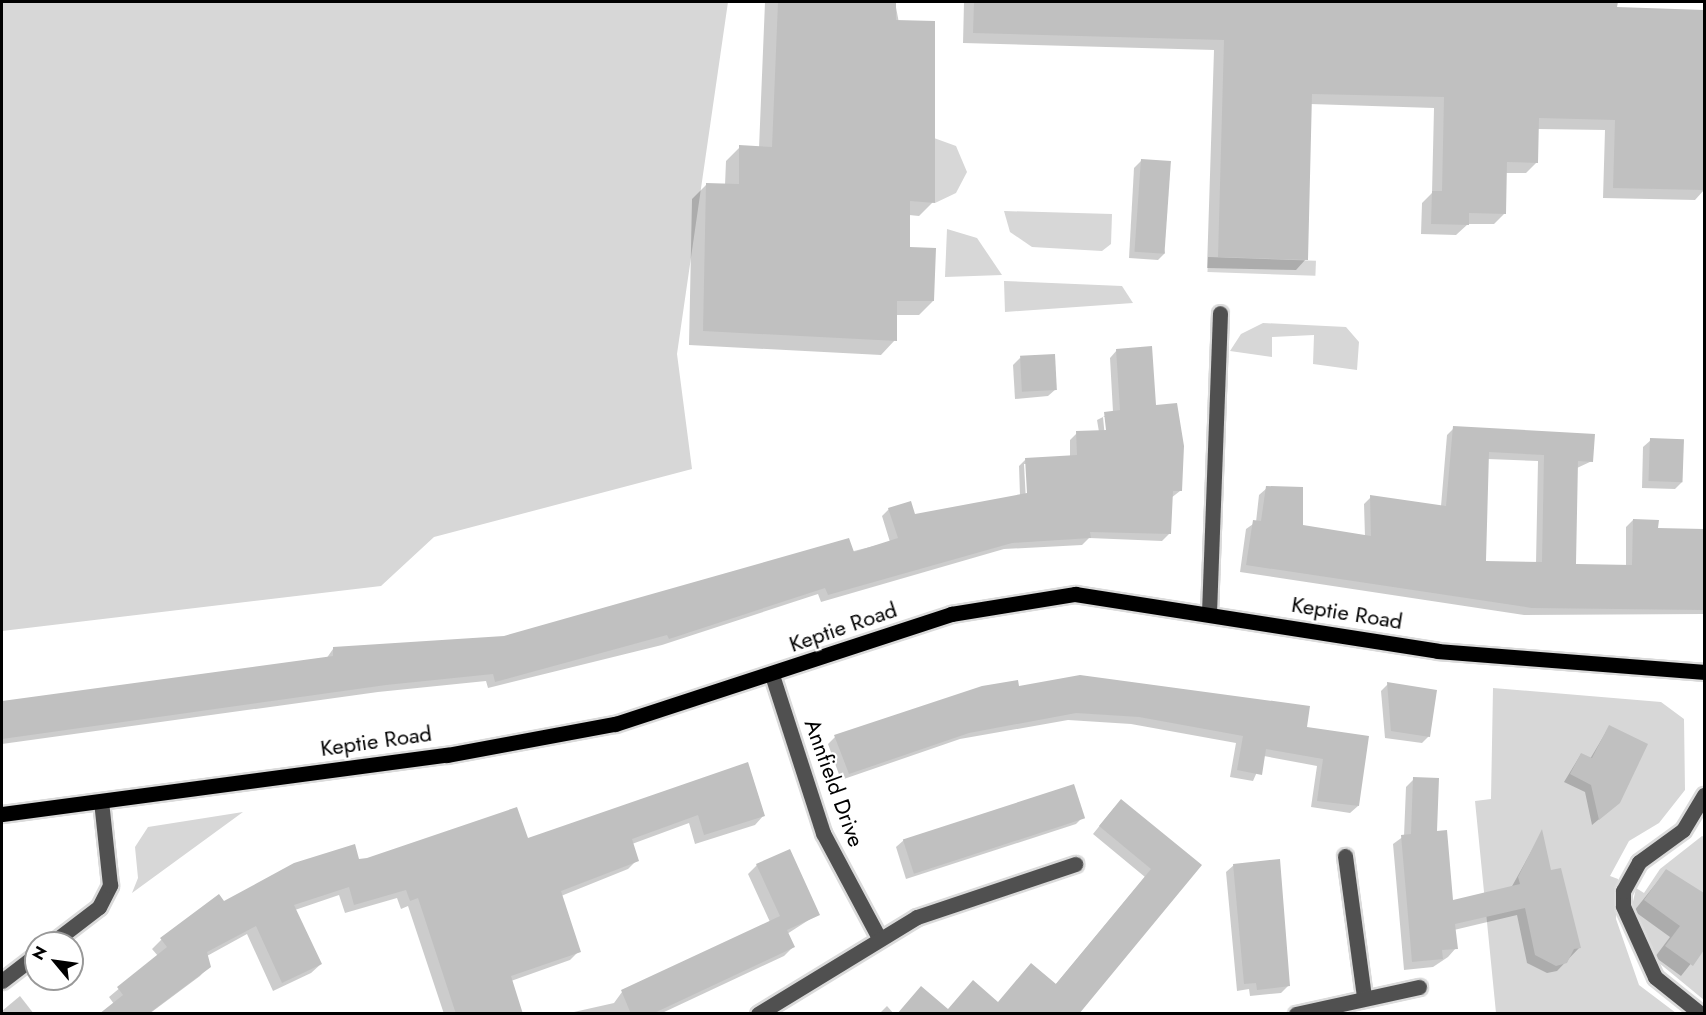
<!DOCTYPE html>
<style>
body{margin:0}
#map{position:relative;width:1706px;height:1015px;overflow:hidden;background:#fff;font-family:Jost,sans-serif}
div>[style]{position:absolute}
.green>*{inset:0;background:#d7d7d7;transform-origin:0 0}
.shadow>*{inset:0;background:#0003}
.building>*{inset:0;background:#c0c0c0;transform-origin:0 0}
.roads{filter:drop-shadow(2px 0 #dbdbdb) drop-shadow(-2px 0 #dbdbdb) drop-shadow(0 2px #dbdbdb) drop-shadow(0 -2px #dbdbdb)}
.minor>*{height:15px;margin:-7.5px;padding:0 7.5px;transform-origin:7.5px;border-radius:7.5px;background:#505050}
.major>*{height:15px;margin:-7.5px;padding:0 7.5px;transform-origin:7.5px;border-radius:7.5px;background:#000}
span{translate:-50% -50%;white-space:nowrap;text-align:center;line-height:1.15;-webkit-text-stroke:4.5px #fff;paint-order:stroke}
.street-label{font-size:22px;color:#000}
.frame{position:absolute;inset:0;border:3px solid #000;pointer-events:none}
.north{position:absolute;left:24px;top:931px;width:60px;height:60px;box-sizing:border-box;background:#fff;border:2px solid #999;border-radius:50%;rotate:299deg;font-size:16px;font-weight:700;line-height:24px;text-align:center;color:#000}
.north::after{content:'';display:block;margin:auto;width:21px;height:27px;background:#000;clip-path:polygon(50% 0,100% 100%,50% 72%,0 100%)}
</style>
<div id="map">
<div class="green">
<i style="clip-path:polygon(2px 2px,728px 2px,677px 354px,692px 469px,434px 537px,381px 586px,2px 631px)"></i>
<i style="clip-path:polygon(934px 138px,956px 146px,967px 172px,956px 193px,935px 203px)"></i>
<i style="clip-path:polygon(1004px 211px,1112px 214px,1111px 244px,1102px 251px,1032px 247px,1010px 232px)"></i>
<i style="clip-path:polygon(947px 229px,977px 238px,1002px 275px,945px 277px)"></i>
<i style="left:1208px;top:257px;width:108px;height:15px;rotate:2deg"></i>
<i style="clip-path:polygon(1004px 281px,1122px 286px,1133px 303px,1005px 312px)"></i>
<i style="clip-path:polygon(1263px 323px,1346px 327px,1359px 342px,1357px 370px,1313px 364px,1314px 335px,1272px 337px,1272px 357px,1230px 351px,1241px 334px)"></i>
<i style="clip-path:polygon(1493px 688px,1661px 702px,1684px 719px,1685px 790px,1659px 823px,1629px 841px,1610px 876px,1618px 879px,1616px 919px,1639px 985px,1676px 1013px,1496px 1013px,1475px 801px,1491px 799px)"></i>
<i style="clip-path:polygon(243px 812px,132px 893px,138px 878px,135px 847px,148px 827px)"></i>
<i style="clip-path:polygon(1702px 836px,1704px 837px,1704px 1000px,1653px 958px,1631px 911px,1636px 888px,1644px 893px,1660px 869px)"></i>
</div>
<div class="shadow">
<i style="clip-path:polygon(765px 2px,895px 2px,933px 202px,919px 216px,909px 215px,908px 248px,933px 301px,919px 315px,895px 315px,895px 340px,881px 355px,689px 345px,692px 199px,706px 185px,725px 185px,726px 161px,740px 147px,759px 148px)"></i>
<i style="clip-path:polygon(964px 2px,1616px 2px,1616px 8px,1704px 11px,1704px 190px,1695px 200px,1603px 198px,1605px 130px,1538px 129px,1537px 162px,1526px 173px,1505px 173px,1504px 214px,1494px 224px,1468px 224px,1456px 235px,1421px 234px,1422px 203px,1432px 193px,1434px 108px,1310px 104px,1306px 259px,1296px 270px,1207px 268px,1214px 50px,963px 43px)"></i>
<i style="clip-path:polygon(1141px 161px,1165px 253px,1158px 260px,1129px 258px,1134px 168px)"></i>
<i style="clip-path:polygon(evenodd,1117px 350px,1155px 407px,1180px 491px,1171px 498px,1170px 533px,1162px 541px,1089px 538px,1082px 545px,1004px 549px,821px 602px,818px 594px,662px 645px,488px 688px,486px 681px,378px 692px,2px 744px,2px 702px,326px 659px,333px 649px,505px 638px,890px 542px,882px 516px,889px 509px,914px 516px,1020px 496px,1019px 466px,1026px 459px,1070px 457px,1070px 440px,1077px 433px,1099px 432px,1097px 420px,1113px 412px,1110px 358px,1117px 350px,1103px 417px,1106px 417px,1108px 438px,1105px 438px,1103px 417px,1117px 350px,1024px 464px,1027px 464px,1029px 501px,1026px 501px,1024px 464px)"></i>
<i style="clip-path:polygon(1020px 358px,1056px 389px,1048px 396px,1015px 399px,1013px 365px)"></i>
<i style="clip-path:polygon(evenodd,1454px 428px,1592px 461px,1577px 468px,1574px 565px,1626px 566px,1626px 527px,1633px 520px,1657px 529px,1704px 530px,1704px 614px,1524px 615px,1240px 572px,1246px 529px,1256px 522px,1259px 495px,1267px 488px,1301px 526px,1365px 537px,1364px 504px,1371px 497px,1441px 506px,1447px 435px,1454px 428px,1488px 459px,1538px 461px,1536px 563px,1484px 562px,1488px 459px)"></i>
<i style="clip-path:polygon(1651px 440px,1682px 482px,1675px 489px,1642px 488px,1643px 447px)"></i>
<i style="clip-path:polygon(1080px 677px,1309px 708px,1305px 729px,1358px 806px,1350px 813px,1311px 807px,1317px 766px,1264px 756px,1253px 781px,1230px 777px,1236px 743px,1131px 724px,1068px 720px,960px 739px,841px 780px,828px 744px,835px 737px)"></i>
<i style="clip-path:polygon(1388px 684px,1429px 736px,1422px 743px,1385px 738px,1381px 691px)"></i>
<i style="clip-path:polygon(1609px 727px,1610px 810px,1592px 825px,1585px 792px,1564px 782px,1581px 754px,1590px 759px)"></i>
<i style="clip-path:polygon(748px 764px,764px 815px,755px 825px,695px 844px,689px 823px,632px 844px,637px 860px,628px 869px,561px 896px,579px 951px,570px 960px,511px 981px,522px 1014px,444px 1014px,408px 906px,401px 909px,397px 898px,345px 913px,339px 895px,295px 910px,321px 964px,311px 973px,273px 991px,247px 934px,207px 956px,209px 966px,200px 976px,149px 1014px,101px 1014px,114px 1004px,109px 997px,158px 956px,152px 949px,161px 940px,223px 903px,358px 860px,527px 840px)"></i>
<i style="clip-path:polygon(1414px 779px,1436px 833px,1452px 902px,1511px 888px,1542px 832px,1550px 872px,1580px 947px,1557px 971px,1547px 973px,1527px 963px,1517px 915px,1454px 930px,1456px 948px,1448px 957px,1433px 967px,1404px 970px,1393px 844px,1404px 836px,1406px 787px)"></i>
<i style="clip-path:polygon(1114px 808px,1200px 865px,1077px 1014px,948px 1011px,998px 1004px,1055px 985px,1145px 877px,1093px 834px)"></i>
<i style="clip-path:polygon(1083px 817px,1076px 824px,906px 879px,896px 847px,904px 840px)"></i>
<i style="clip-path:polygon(757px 865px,818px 914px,787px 934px,793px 947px,784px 956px,660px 1014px,565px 1014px,614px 1003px,622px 992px,770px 922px,748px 874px)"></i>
<i style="clip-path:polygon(1234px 865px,1288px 986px,1281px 993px,1250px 996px,1249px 989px,1237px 991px,1226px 872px)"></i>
<i style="clip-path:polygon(1666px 871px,1704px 896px,1704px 947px,1681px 976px,1655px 957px,1670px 937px,1634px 911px)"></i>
<i style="clip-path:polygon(20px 996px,34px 1014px,2px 1014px,2px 1011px)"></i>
<i style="clip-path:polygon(887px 1006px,894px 1014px,880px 1014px,880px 1013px)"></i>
</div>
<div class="building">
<i style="clip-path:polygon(778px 2px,896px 2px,896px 20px,935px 21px,935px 203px,910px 201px,910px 247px,936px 248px,934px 301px,897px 301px,897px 341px,703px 331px,706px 183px,739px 184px,739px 145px,772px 147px)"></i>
<i style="clip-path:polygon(974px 2px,1618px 2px,1617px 7px,1704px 10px,1704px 190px,1613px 188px,1615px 120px,1539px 118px,1538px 163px,1507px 162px,1506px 214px,1469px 213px,1469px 225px,1431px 224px,1432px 191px,1442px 191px,1444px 97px,1312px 94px,1308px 260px,1218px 257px,1224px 40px,973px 33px)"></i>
<i style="left:1141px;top:159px;width:30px;height:93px;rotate:4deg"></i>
<i style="clip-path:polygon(1152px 346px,1156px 405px,1177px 403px,1184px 446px,1182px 491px,1173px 491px,1171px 534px,1090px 532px,1091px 538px,1012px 543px,828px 595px,825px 588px,669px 639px,667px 635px,495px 682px,493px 674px,386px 685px,2px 739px,2px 701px,333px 656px,333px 647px,504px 636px,849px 538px,854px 552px,898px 538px,888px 508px,911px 501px,915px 514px,1027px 493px,1025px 458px,1077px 455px,1076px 431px,1106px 430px,1104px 412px,1120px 410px,1116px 349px)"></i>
<i style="left:1055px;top:354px;width:36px;height:35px;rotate:87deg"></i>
<i style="clip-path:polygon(evenodd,1453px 426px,1595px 434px,1593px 462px,1578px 461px,1576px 564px,1632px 565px,1633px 519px,1659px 520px,1658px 528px,1704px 529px,1704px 610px,1532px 608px,1246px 565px,1253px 520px,1261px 521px,1266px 486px,1303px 487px,1303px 525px,1371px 536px,1370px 495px,1446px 506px,1453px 426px,1489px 452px,1544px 455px,1542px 562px,1486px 561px,1489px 452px)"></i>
<i style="left:1650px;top:438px;width:34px;height:43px;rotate:2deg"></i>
<i style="clip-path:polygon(1080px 675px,1310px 706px,1307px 727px,1369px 736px,1359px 806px,1317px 801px,1323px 759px,1266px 749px,1262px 775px,1237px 770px,1243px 736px,1139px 717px,1076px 713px,969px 733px,849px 774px,834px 735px,982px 686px,1018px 680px,1019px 686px)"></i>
<i style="clip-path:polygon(1387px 682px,1437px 690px,1430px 737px,1391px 731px)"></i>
<i style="clip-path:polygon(1609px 725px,1648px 744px,1620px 803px,1599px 820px,1591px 785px,1570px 774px,1581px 753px,1592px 758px)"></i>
<i style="clip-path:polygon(748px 762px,765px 816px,704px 835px,698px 815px,632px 839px,639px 861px,561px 891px,581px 952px,511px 976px,523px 1014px,456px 1014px,418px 898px,410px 901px,406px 890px,354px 905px,349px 887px,294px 905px,322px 964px,282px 983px,256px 926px,207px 952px,211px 967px,148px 1014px,99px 1014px,123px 995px,117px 987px,167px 947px,160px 938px,219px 894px,224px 901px,294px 863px,355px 844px,359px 859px,367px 858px,517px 807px,528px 838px)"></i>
<i style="clip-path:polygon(1413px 777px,1439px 778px,1437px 831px,1447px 830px,1453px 900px,1520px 884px,1518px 877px,1542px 829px,1551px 870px,1561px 868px,1581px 948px,1574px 949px,1567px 963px,1556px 966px,1535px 955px,1525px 908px,1455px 924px,1458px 949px,1442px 950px,1443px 959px,1412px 962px,1401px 835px,1411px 834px)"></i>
<i style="left:1074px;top:784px;width:36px;height:180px;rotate:72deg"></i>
<i style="clip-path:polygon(1121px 799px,1202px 865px,1079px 1014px,897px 1014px,921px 986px,948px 1009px,973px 980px,998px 1002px,1031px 963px,1056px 984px,1151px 869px,1099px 826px)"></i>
<i style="clip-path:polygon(790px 849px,820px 915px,787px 930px,795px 947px,652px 1014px,631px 1014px,621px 990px,780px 916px,756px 864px)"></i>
<i style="clip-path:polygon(1280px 859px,1290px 986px,1257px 990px,1256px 983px,1244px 984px,1233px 864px)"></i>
<i style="clip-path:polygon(1666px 869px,1704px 893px,1704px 950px,1693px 966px,1665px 946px,1680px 926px,1644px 900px)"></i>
</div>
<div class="roads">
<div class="minor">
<i style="left:1209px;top:613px;width:300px;rotate:-87.9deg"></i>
<i style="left:772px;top:675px;width:166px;rotate:72.1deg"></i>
<i style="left:823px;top:833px;width:117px;rotate:61.9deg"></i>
<i style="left:1345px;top:856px;width:142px;rotate:82.3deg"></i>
<i style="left:52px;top:943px;width:59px;rotate:-37.5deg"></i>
<i style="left:99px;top:907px;width:25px;rotate:-63deg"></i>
<i style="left:110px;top:885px;width:84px;rotate:-96.1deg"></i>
<i style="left:2px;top:981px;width:43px;rotate:-37.4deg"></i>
<i style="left:758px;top:1014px;width:186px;rotate:-31.4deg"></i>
<i style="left:917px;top:917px;width:167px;rotate:-18.5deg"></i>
<i style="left:1296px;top:1014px;width:126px;rotate:-12.4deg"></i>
<i style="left:1701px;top:1014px;width:59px;rotate:-141.2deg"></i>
<i style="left:1655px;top:977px;width:78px;rotate:-114.3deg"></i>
<i style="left:1623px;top:906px;width:15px;rotate:-90deg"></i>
<i style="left:1623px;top:891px;width:33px;rotate:-61deg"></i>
<i style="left:1639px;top:862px;width:54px;rotate:-36deg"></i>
<i style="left:1683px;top:830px;width:41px;rotate:-59deg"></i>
</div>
<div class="major">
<i style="left:2px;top:814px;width:449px;rotate:-7.6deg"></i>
<i style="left:447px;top:755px;width:171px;rotate:-10.5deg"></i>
<i style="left:615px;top:724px;width:354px;rotate:-18.1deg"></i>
<i style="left:951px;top:614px;width:126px;rotate:-9.2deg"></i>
<i style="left:1075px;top:594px;width:367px;rotate:8.9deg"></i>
<i style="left:1438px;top:651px;width:267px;rotate:4.5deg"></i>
</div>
</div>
<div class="street-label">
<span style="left:1347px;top:613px;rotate:9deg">Keptie Road</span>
<span style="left:843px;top:627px;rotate:-19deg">Keptie Road</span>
<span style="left:376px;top:741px;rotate:-8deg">Keptie Road</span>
<span style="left:834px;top:783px;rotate:70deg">Annfield Drive</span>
</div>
<div class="frame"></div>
<div class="north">N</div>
</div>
